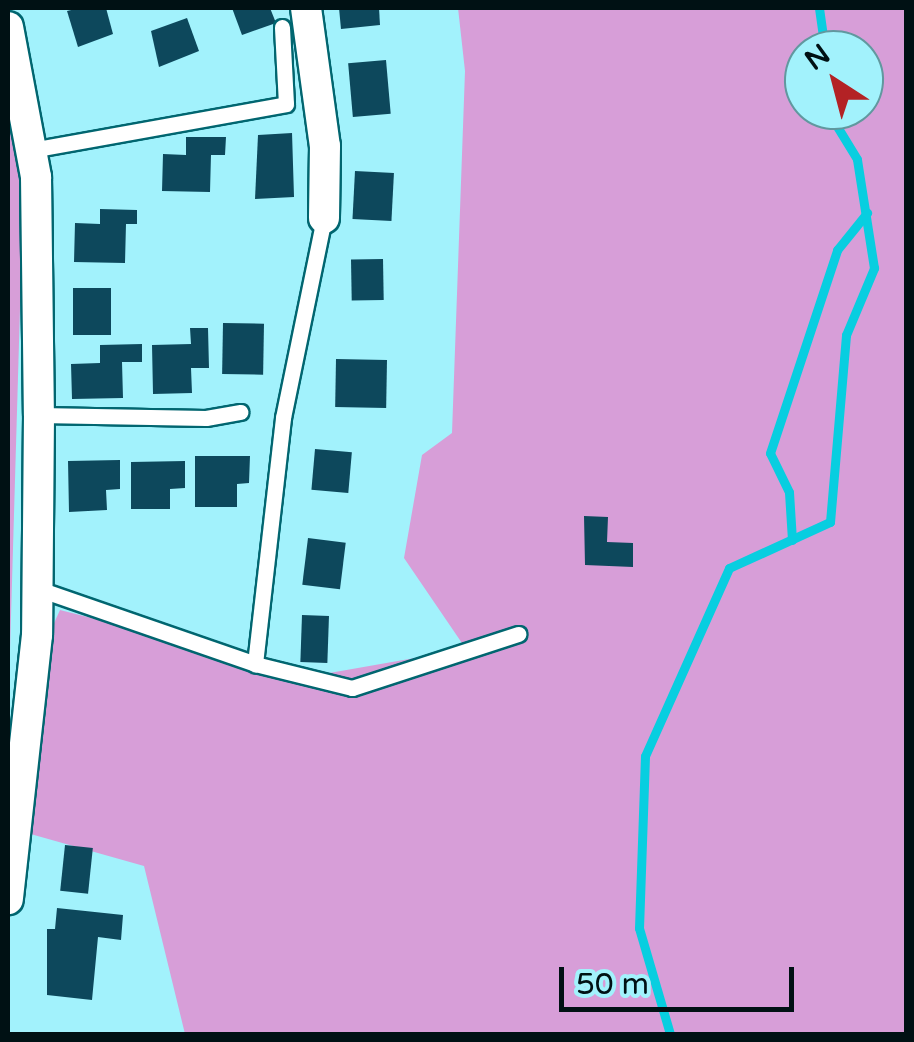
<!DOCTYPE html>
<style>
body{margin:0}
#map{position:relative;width:914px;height:1042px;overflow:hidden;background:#a2f2fc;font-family:"Varela Round",sans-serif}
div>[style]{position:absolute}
.green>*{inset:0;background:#d79ed8}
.stream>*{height:9px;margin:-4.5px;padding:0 4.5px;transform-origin:4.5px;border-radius:4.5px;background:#08cee0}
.building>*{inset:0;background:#0d485c;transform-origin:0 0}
.roads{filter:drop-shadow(2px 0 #016670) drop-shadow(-2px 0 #016670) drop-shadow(0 2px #016670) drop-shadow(0 -2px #016670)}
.lane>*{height:15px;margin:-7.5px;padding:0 7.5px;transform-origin:7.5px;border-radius:7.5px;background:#fff}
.street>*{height:30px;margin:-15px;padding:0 15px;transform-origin:15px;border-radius:15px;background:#fff}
span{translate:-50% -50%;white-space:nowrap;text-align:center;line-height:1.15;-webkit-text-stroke:10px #a2f2fc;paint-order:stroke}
.frame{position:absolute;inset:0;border:10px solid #001114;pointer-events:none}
.north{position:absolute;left:784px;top:30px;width:100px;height:100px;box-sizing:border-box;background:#a2f2fc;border:2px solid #61989f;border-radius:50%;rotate:324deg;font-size:28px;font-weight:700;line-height:40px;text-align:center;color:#001114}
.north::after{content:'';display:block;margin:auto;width:35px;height:45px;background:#b32225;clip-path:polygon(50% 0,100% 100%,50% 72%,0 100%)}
.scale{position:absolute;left:559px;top:967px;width:235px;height:45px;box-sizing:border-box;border:5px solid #001114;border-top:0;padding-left:12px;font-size:30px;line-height:35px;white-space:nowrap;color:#001114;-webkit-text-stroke:8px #a2f2fc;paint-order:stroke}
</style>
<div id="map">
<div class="green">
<i style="clip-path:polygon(evenodd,458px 8px,906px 8px,906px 1034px,185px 1034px,144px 866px,27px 833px,50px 632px,60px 610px,318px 675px,466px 649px,404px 558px,422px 455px,452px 433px,465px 71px,458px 8px,804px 50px,864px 50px,864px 110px,804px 110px,804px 50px)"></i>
<i style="clip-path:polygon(8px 108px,23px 206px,8px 719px)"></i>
</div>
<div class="stream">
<i style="left:819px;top:8px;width:42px;rotate:81.9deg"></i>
<i style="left:792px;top:540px;width:48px;rotate:-93.6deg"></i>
<i style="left:789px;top:492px;width:43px;rotate:-116deg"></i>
<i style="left:770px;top:453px;width:214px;rotate:-71.7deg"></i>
<i style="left:837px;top:250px;width:48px;rotate:-51deg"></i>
<i style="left:670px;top:1034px;width:110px;rotate:-106.3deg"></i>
<i style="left:639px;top:928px;width:172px;rotate:-88deg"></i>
<i style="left:645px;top:756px;width:206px;rotate:-65.9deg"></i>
<i style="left:729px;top:568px;width:111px;rotate:-24.5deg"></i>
<i style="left:830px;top:522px;width:188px;rotate:-85.1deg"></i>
<i style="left:846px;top:335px;width:73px;rotate:-67.3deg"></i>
<i style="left:874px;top:268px;width:110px;rotate:-98.9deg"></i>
<i style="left:857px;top:159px;width:57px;rotate:-121.5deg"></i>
</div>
<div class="building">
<i style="clip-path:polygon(80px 8px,106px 8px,113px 34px,78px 47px,67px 11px)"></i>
<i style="clip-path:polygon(232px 8px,270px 8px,276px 23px,242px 35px)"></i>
<i style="clip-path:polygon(339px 8px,379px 8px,380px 25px,341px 29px)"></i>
<i style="clip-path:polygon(187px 18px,199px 51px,159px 67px,151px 31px)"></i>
<i style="left:386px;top:60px;width:54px;height:38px;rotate:85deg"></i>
<i style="clip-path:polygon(292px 133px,294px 197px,255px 199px,258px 135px)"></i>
<i style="clip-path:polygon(186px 137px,226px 137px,225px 155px,211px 155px,210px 192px,162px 191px,163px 154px,186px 155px)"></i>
<i style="left:355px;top:171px;width:39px;height:48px;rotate:3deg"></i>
<i style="clip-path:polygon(100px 209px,137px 210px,137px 224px,126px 224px,125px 263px,74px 262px,75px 223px,100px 224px)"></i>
<i style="left:383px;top:259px;width:41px;height:32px;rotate:89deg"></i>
<i style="left:73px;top:288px;width:38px;height:47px"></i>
<i style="left:223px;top:323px;width:41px;height:51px;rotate:1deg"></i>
<i style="clip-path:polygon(190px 328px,208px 328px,209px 368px,191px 368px,192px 393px,153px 394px,152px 345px,191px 344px)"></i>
<i style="clip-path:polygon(142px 344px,142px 362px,122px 362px,123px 398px,72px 399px,71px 364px,100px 363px,100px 345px)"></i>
<i style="left:336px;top:359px;width:51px;height:48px;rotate:1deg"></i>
<i style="left:315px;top:449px;width:37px;height:41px;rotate:5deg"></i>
<i style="clip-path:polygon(195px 456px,250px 456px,249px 483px,237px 484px,237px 507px,195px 507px)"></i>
<i style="clip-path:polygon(120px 460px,120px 489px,106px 490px,107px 510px,69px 512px,68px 461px)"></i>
<i style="clip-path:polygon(185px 461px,185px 488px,170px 489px,170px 509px,131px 509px,131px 462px)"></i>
<i style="clip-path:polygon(584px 516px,608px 517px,607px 542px,633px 543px,633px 567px,585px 565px)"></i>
<i style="left:308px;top:538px;width:38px;height:47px;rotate:7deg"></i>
<i style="left:302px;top:615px;width:27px;height:47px;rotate:2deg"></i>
<i style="left:65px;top:845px;width:28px;height:46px;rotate:6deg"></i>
<i style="clip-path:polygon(57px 908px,123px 915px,121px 940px,98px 937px,92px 1000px,47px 995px,47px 929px,55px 929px)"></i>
</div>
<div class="roads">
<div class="lane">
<i style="left:31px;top:150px;width:259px;rotate:-10.2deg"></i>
<i style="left:286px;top:104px;width:77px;rotate:-93deg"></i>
<i style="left:324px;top:218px;width:204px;rotate:101.6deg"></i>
<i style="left:283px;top:418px;width:248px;rotate:96.5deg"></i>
<i style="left:255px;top:664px;width:100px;rotate:13.9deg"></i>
<i style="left:352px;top:688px;width:175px;rotate:-18deg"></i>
<i style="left:39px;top:415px;width:167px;rotate:1deg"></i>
<i style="left:206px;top:418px;width:35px;rotate:-10deg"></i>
<i style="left:39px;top:589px;width:229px;rotate:19.1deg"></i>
</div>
<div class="street">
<i style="left:306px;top:8px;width:139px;rotate:82.2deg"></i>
<i style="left:325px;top:146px;width:72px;rotate:90.8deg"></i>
<i style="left:8px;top:27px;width:153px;rotate:79.4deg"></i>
<i style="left:36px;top:177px;width:238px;rotate:89.3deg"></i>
<i style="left:39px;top:415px;width:220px;rotate:90.5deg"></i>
<i style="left:37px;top:635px;width:266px;rotate:96.3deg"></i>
</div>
</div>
<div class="frame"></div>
<div class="north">N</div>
<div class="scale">50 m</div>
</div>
